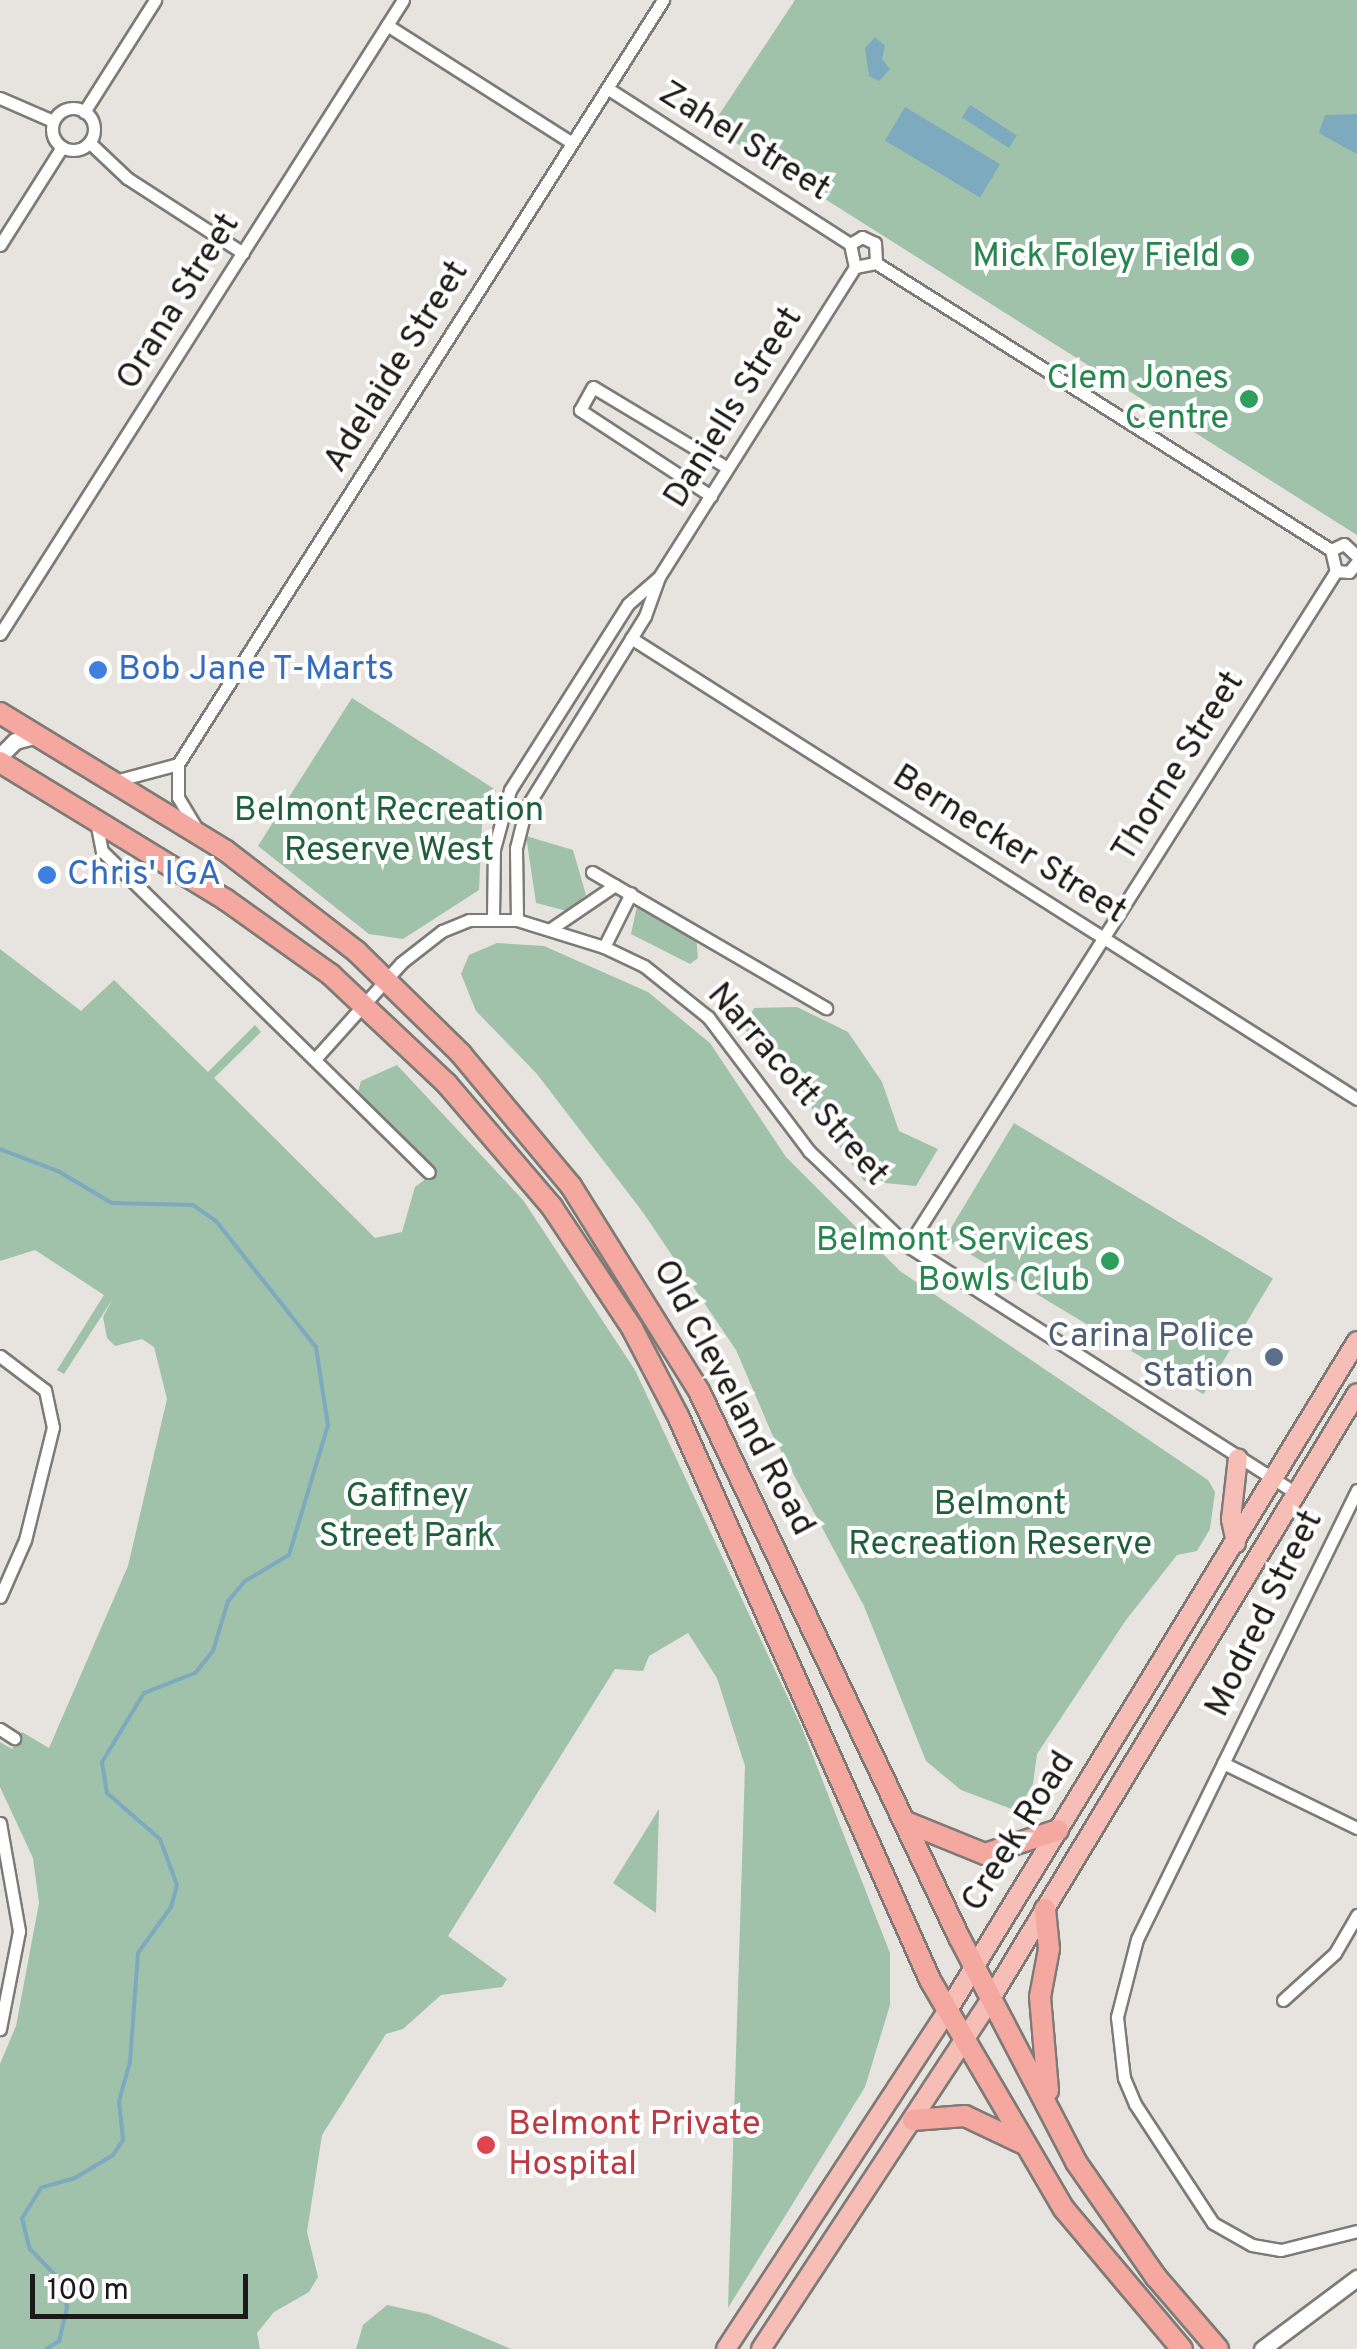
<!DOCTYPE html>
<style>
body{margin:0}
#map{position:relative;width:1357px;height:2349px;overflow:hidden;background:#e7e3de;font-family:Overpass,sans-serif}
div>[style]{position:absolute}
.green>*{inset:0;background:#a0c2ab;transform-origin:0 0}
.water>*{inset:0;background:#7daabe;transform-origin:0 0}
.stream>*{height:4px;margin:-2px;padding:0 2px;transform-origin:2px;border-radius:2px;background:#7daabe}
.roads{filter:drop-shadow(2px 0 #7e7b76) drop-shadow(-2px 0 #7e7b76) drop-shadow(0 2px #7e7b76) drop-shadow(0 -2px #7e7b76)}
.minor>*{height:11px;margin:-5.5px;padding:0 5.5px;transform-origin:5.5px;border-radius:5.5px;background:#fff}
.minor>.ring{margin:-5.5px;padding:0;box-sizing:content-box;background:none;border:11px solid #fff;border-radius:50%}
.tertiary>*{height:15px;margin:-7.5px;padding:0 7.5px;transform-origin:7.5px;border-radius:7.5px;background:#fff}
.primary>*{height:18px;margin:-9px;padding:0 9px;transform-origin:9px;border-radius:9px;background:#f7beb7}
.trunk>*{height:20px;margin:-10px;padding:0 10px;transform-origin:10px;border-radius:10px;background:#f4a89f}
.dots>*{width:28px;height:28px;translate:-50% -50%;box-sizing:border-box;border:5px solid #fff;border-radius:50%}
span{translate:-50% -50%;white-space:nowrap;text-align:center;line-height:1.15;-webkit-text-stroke:8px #fff;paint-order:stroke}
.street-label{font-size:35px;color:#1b1a18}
.leisure-label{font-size:35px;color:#27864d}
.right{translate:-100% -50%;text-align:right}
.shop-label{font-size:35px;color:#366cbe}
.left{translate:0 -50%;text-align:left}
.park-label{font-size:35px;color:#1f5f3c}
.service-label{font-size:35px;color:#4e5e75}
.health-label{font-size:35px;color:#be3a42}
.scale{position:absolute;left:30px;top:2274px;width:218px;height:45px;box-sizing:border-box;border:5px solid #1b1a18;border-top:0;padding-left:12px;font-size:30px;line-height:35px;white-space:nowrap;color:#1b1a18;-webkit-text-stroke:8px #fff;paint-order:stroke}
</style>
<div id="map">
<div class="green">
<i style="clip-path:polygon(795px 0,1357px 0,1357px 535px,711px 127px)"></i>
<i style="clip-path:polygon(352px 698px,496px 790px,482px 825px,479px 890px,403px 939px,369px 934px,258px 846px)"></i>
<i style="clip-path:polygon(526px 836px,573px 850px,586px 895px,567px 911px,536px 903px)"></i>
<i style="clip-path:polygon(637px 906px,696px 936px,698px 958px,690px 964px,631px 934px)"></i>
<i style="clip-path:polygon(497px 943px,544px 946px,648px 992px,710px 1043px,786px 1157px,900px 1271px,1208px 1480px,1215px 1492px,1210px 1529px,1197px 1551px,1177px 1555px,1126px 1620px,1037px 1754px,1033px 1784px,1017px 1811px,961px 1790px,926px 1761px,864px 1606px,772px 1434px,736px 1350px,642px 1211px,537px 1074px,476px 1011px,461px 974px,469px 955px)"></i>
<i style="clip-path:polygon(0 949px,81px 1011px,114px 980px,208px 1072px,255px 1025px,261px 1032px,214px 1078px,375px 1238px,402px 1232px,415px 1187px,435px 1172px,358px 1092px,361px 1081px,397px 1065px,523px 1200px,635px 1370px,802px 1728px,890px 1953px,890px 2005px,865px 2087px,728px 2308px,745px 1766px,717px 1678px,688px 1633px,649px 1656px,643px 1671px,615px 1669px,448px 1936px,507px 1979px,502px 1987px,441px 1995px,403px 2029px,386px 2034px,322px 2135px,307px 2232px,318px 2277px,309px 2292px,274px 2312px,257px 2333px,260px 2349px,0 2349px,0 2064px,16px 2026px,39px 1903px,33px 1858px,0 1787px,0 1742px,12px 1749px,22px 1732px,49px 1748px,128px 1566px,167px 1399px,154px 1347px,142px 1339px,115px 1346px,107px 1338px,103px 1317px,112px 1300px,64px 1374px,57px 1370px,104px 1295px,35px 1250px,0 1261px)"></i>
<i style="clip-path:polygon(797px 1007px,848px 1032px,882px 1082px,899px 1131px,938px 1149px,916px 1186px,864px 1181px,775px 1057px,744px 1029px,754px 1008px)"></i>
<i style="left:1014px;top:1123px;width:302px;height:135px;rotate:31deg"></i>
<i style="clip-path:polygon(659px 1809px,656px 1913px,613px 1883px)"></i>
<i style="clip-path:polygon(387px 2305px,428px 2314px,511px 2349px,356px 2349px,363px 2325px)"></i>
</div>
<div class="water">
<i style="clip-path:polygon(875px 37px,885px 46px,882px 59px,890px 69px,879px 81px,869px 76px,865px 48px)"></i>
<i style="left:970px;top:105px;width:56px;height:15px;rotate:33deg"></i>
<i style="left:905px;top:107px;width:111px;height:39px;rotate:31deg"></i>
<i style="clip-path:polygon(1357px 114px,1357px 154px,1319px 133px,1325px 115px)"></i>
</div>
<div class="stream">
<i style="left:0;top:1149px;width:62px;rotate:20.8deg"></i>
<i style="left:58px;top:1171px;width:63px;rotate:30.7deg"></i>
<i style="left:112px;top:1203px;width:81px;rotate:1.4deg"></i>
<i style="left:193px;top:1205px;width:28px;rotate:35deg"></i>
<i style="left:216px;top:1221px;width:161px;rotate:51.6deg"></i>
<i style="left:316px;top:1347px;width:79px;rotate:81.3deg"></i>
<i style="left:328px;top:1425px;width:136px;rotate:106.7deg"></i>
<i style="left:289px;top:1555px;width:51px;rotate:149.4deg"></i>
<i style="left:245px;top:1581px;width:26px;rotate:130deg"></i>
<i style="left:228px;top:1601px;width:52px;rotate:106.7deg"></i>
<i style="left:213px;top:1651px;width:28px;rotate:129deg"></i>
<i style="left:195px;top:1673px;width:55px;rotate:158.6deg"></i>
<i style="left:144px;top:1693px;width:81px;rotate:121.3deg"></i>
<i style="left:102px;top:1762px;width:31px;rotate:81deg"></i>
<i style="left:107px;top:1793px;width:70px;rotate:41deg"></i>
<i style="left:160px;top:1839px;width:49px;rotate:69.7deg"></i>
<i style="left:177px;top:1885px;width:23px;rotate:105deg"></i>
<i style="left:171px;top:1907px;width:57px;rotate:125.7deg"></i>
<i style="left:138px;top:1953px;width:109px;rotate:94.2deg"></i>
<i style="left:130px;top:2062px;width:41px;rotate:105.8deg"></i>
<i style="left:119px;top:2101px;width:39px;rotate:84deg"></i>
<i style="left:123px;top:2140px;width:18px;rotate:124deg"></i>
<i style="left:113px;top:2155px;width:44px;rotate:148.8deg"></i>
<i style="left:75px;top:2178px;width:35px;rotate:164deg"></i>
<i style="left:41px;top:2188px;width:36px;rotate:122deg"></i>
<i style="left:22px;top:2218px;width:32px;rotate:76deg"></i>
<i style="left:30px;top:2249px;width:36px;rotate:46deg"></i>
<i style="left:55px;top:2275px;width:34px;rotate:69deg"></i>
<i style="left:67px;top:2307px;width:35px;rotate:103deg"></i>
<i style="left:59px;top:2341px;width:15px;rotate:148deg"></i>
</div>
<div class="roads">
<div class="minor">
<i style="left:387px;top:25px;width:219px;rotate:32.5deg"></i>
<i style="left:607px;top:88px;width:289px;rotate:32.7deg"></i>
<i style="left:0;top:98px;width:58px;rotate:23.5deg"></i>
<i class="ring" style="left:52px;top:108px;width:31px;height:31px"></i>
<i style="left:84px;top:112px;width:133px;rotate:-57.6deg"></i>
<i style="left:90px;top:143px;width:51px;rotate:43.4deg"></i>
<i style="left:127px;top:178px;width:138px;rotate:32.9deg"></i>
<i style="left:850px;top:244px;width:14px;rotate:-30deg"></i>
<i style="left:862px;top:237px;width:14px;rotate:25deg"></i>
<i style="left:875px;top:243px;width:20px;rotate:87deg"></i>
<i style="left:850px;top:244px;width:24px;rotate:78deg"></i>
<i style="left:855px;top:267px;width:21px;rotate:-11deg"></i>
<i style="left:0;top:245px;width:116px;rotate:-57.7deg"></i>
<i style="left:876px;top:263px;width:538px;rotate:32.24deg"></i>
<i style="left:711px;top:496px;width:157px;rotate:-146.7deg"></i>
<i style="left:580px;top:410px;width:26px;rotate:-61deg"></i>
<i style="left:593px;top:387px;width:157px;rotate:31deg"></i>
<i style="left:1331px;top:550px;width:22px;rotate:77deg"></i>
<i style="left:1336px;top:571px;width:13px;rotate:4deg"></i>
<i style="left:1349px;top:572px;width:13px;rotate:-51deg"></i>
<i style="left:1331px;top:550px;width:14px;rotate:-25deg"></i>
<i style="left:1344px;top:544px;width:18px;rotate:43deg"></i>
<i style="left:0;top:634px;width:751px;rotate:-57.56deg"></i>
<i style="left:631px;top:638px;width:860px;rotate:32.41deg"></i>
<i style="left:115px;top:781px;width:65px;rotate:-15.1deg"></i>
<i style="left:96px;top:821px;width:31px;rotate:79deg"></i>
<i style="left:102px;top:851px;width:458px;rotate:44.5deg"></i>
<i style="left:197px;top:829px;width:37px;rotate:-121deg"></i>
<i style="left:178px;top:797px;width:33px;rotate:-90deg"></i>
<i style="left:178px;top:764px;width:905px;rotate:-57.59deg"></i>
<i style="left:592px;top:872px;width:271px;rotate:30.2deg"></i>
<i style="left:493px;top:918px;width:69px;rotate:-89.2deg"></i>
<i style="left:494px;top:849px;width:61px;rotate:-74.8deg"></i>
<i style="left:510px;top:790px;width:220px;rotate:-57.6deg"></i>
<i style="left:628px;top:604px;width:40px;rotate:-41deg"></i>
<i style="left:517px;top:920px;width:72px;rotate:-90.8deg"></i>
<i style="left:516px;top:848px;width:41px;rotate:-76deg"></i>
<i style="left:526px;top:808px;width:226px;rotate:-58.2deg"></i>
<i style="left:645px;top:616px;width:41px;rotate:-70.3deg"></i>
<i style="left:659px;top:577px;width:367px;rotate:-57.7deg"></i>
<i style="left:552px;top:928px;width:76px;rotate:-34.3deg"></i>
<i style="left:604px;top:947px;width:60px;rotate:-63.4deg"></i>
<i style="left:315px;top:1059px;width:129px;rotate:-48.1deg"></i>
<i style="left:401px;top:963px;width:52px;rotate:-38deg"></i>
<i style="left:442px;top:931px;width:29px;rotate:-22deg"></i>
<i style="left:469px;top:920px;width:48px"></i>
<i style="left:517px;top:920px;width:91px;rotate:17.2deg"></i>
<i style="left:604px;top:947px;width:44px;rotate:25.4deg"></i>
<i style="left:644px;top:966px;width:82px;rotate:38.6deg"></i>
<i style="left:708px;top:1017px;width:168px;rotate:53deg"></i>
<i style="left:809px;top:1151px;width:137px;rotate:43.8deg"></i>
<i style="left:908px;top:1246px;width:461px;rotate:32.5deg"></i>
<i style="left:908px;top:1246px;width:799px;rotate:-57.62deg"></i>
<i style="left:0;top:1356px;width:56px;rotate:37.1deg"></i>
<i style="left:45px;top:1390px;width:38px;rotate:78deg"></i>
<i style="left:53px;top:1427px;width:116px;rotate:103.9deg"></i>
<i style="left:25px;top:1540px;width:62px;rotate:113.7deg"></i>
<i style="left:1357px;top:1490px;width:500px;rotate:116.1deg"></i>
<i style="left:1137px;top:1939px;width:81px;rotate:104.4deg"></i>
<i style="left:1117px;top:2017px;width:61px;rotate:83.5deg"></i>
<i style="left:1124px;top:2078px;width:28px;rotate:67deg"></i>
<i style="left:1135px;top:2104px;width:142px;rotate:56.8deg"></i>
<i style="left:1213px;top:2223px;width:45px;rotate:29.4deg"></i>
<i style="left:1252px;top:2245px;width:29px;rotate:10deg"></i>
<i style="left:1281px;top:2250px;width:78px;rotate:-14deg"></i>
<i style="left:0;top:1729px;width:17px;rotate:33deg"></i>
<i style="left:1223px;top:1763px;width:149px;rotate:25.9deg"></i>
<i style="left:0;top:1823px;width:110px;rotate:80deg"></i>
<i style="left:19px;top:1931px;width:100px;rotate:101deg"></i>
<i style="left:1283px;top:2000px;width:70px;rotate:-42.1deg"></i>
<i style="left:1335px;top:1953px;width:44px;rotate:-59.9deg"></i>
</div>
<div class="tertiary">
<i style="left:0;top:756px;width:21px;rotate:-45deg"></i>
<i style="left:15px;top:741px;width:23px;rotate:-15deg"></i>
<i style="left:1262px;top:2349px;width:119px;rotate:-36.8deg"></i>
</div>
<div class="primary">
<i style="left:1236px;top:1543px;width:25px;rotate:-102deg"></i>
<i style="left:1231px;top:1519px;width:61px;rotate:-83.5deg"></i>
<i style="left:726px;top:2349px;width:405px;rotate:-56.8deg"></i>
<i style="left:948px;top:2010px;width:784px;rotate:-58.56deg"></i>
<i style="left:761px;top:2349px;width:417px;rotate:-56.7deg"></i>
<i style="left:990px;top:2000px;width:709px;rotate:-58.84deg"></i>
</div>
<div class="trunk">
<i style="left:0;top:713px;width:265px;rotate:31.4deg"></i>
<i style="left:226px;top:851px;width:165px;rotate:37.6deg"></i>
<i style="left:357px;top:952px;width:146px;rotate:44.4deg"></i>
<i style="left:461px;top:1054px;width:172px;rotate:50.2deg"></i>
<i style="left:571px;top:1186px;width:242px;rotate:58deg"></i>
<i style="left:699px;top:1391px;width:605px;rotate:64.54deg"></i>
<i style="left:959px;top:1937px;width:254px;rotate:62.5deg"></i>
<i style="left:1076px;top:2162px;width:140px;rotate:55.2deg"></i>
<i style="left:1156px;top:2277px;width:95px;rotate:49.3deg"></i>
<i style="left:0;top:762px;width:265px;rotate:31.4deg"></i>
<i style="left:226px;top:900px;width:129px;rotate:35.5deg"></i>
<i style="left:331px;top:975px;width:159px;rotate:43.2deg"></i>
<i style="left:447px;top:1084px;width:162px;rotate:49.5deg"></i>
<i style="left:552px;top:1207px;width:145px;rotate:56.5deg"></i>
<i style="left:632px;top:1328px;width:99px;rotate:62.4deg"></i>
<i style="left:678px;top:1416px;width:618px;rotate:65.92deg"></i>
<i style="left:930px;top:1980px;width:265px;rotate:59.7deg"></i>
<i style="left:1064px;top:2209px;width:183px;rotate:49.9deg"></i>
<i style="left:906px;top:1822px;width:85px;rotate:22.1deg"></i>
<i style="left:985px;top:1854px;width:77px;rotate:-18.2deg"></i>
<i style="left:1045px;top:1909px;width:40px;rotate:84.3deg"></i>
<i style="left:1049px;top:1949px;width:49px;rotate:100.6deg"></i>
<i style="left:1040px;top:1997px;width:94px;rotate:85.1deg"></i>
<i style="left:913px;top:2120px;width:52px;rotate:-4.4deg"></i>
<i style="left:965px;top:2116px;width:63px;rotate:25.3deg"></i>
</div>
</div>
<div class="dots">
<i style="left:1240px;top:257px;background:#2e9e5b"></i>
<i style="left:1249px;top:399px;background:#2e9e5b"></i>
<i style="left:98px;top:670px;background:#3f7fe0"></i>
<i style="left:47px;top:875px;background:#3f7fe0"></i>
<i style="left:1110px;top:1261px;background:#2e9e5b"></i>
<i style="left:1274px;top:1357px;background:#5c6f8a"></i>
<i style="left:486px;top:2145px;background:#e0444e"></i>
</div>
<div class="street-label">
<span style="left:744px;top:142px;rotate:32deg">Zahel Street</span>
<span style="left:179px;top:302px;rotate:-58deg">Orana Street</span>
<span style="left:397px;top:367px;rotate:-58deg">Adelaide Street</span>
<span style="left:734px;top:408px;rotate:-58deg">Daniells Street</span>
<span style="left:1179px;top:767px;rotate:-58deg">Thorne Street</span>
<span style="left:1009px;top:845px;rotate:32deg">Bernecker Street</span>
<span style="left:797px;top:1085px;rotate:49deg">Narracott Street</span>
<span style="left:733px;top:1398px;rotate:62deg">Old Cleveland Road</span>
<span style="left:1265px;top:1614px;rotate:-64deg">Modred Street</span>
<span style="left:1019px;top:1832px;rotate:-58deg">Creek Road</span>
</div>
<div class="leisure-label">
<span class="right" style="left:1220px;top:257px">Mick Foley Field</span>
<span class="right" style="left:1229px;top:399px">Clem Jones<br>Centre</span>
<span class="right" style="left:1090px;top:1261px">Belmont Services<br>Bowls Club</span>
</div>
<div class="shop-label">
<span class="left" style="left:118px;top:670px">Bob Jane T-Marts</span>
<span class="left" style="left:67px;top:875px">Chris' IGA</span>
</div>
<div class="park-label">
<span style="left:389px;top:831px">Belmont Recreation<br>Reserve West</span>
<span style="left:407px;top:1517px">Gaffney<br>Street Park</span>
<span style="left:1000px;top:1525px">Belmont<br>Recreation Reserve</span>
</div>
<div class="service-label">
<span class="right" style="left:1254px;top:1357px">Carina Police<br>Station</span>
</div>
<div class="health-label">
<span class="left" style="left:508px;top:2145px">Belmont Private<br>Hospital</span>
</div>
<div class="scale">100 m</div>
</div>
